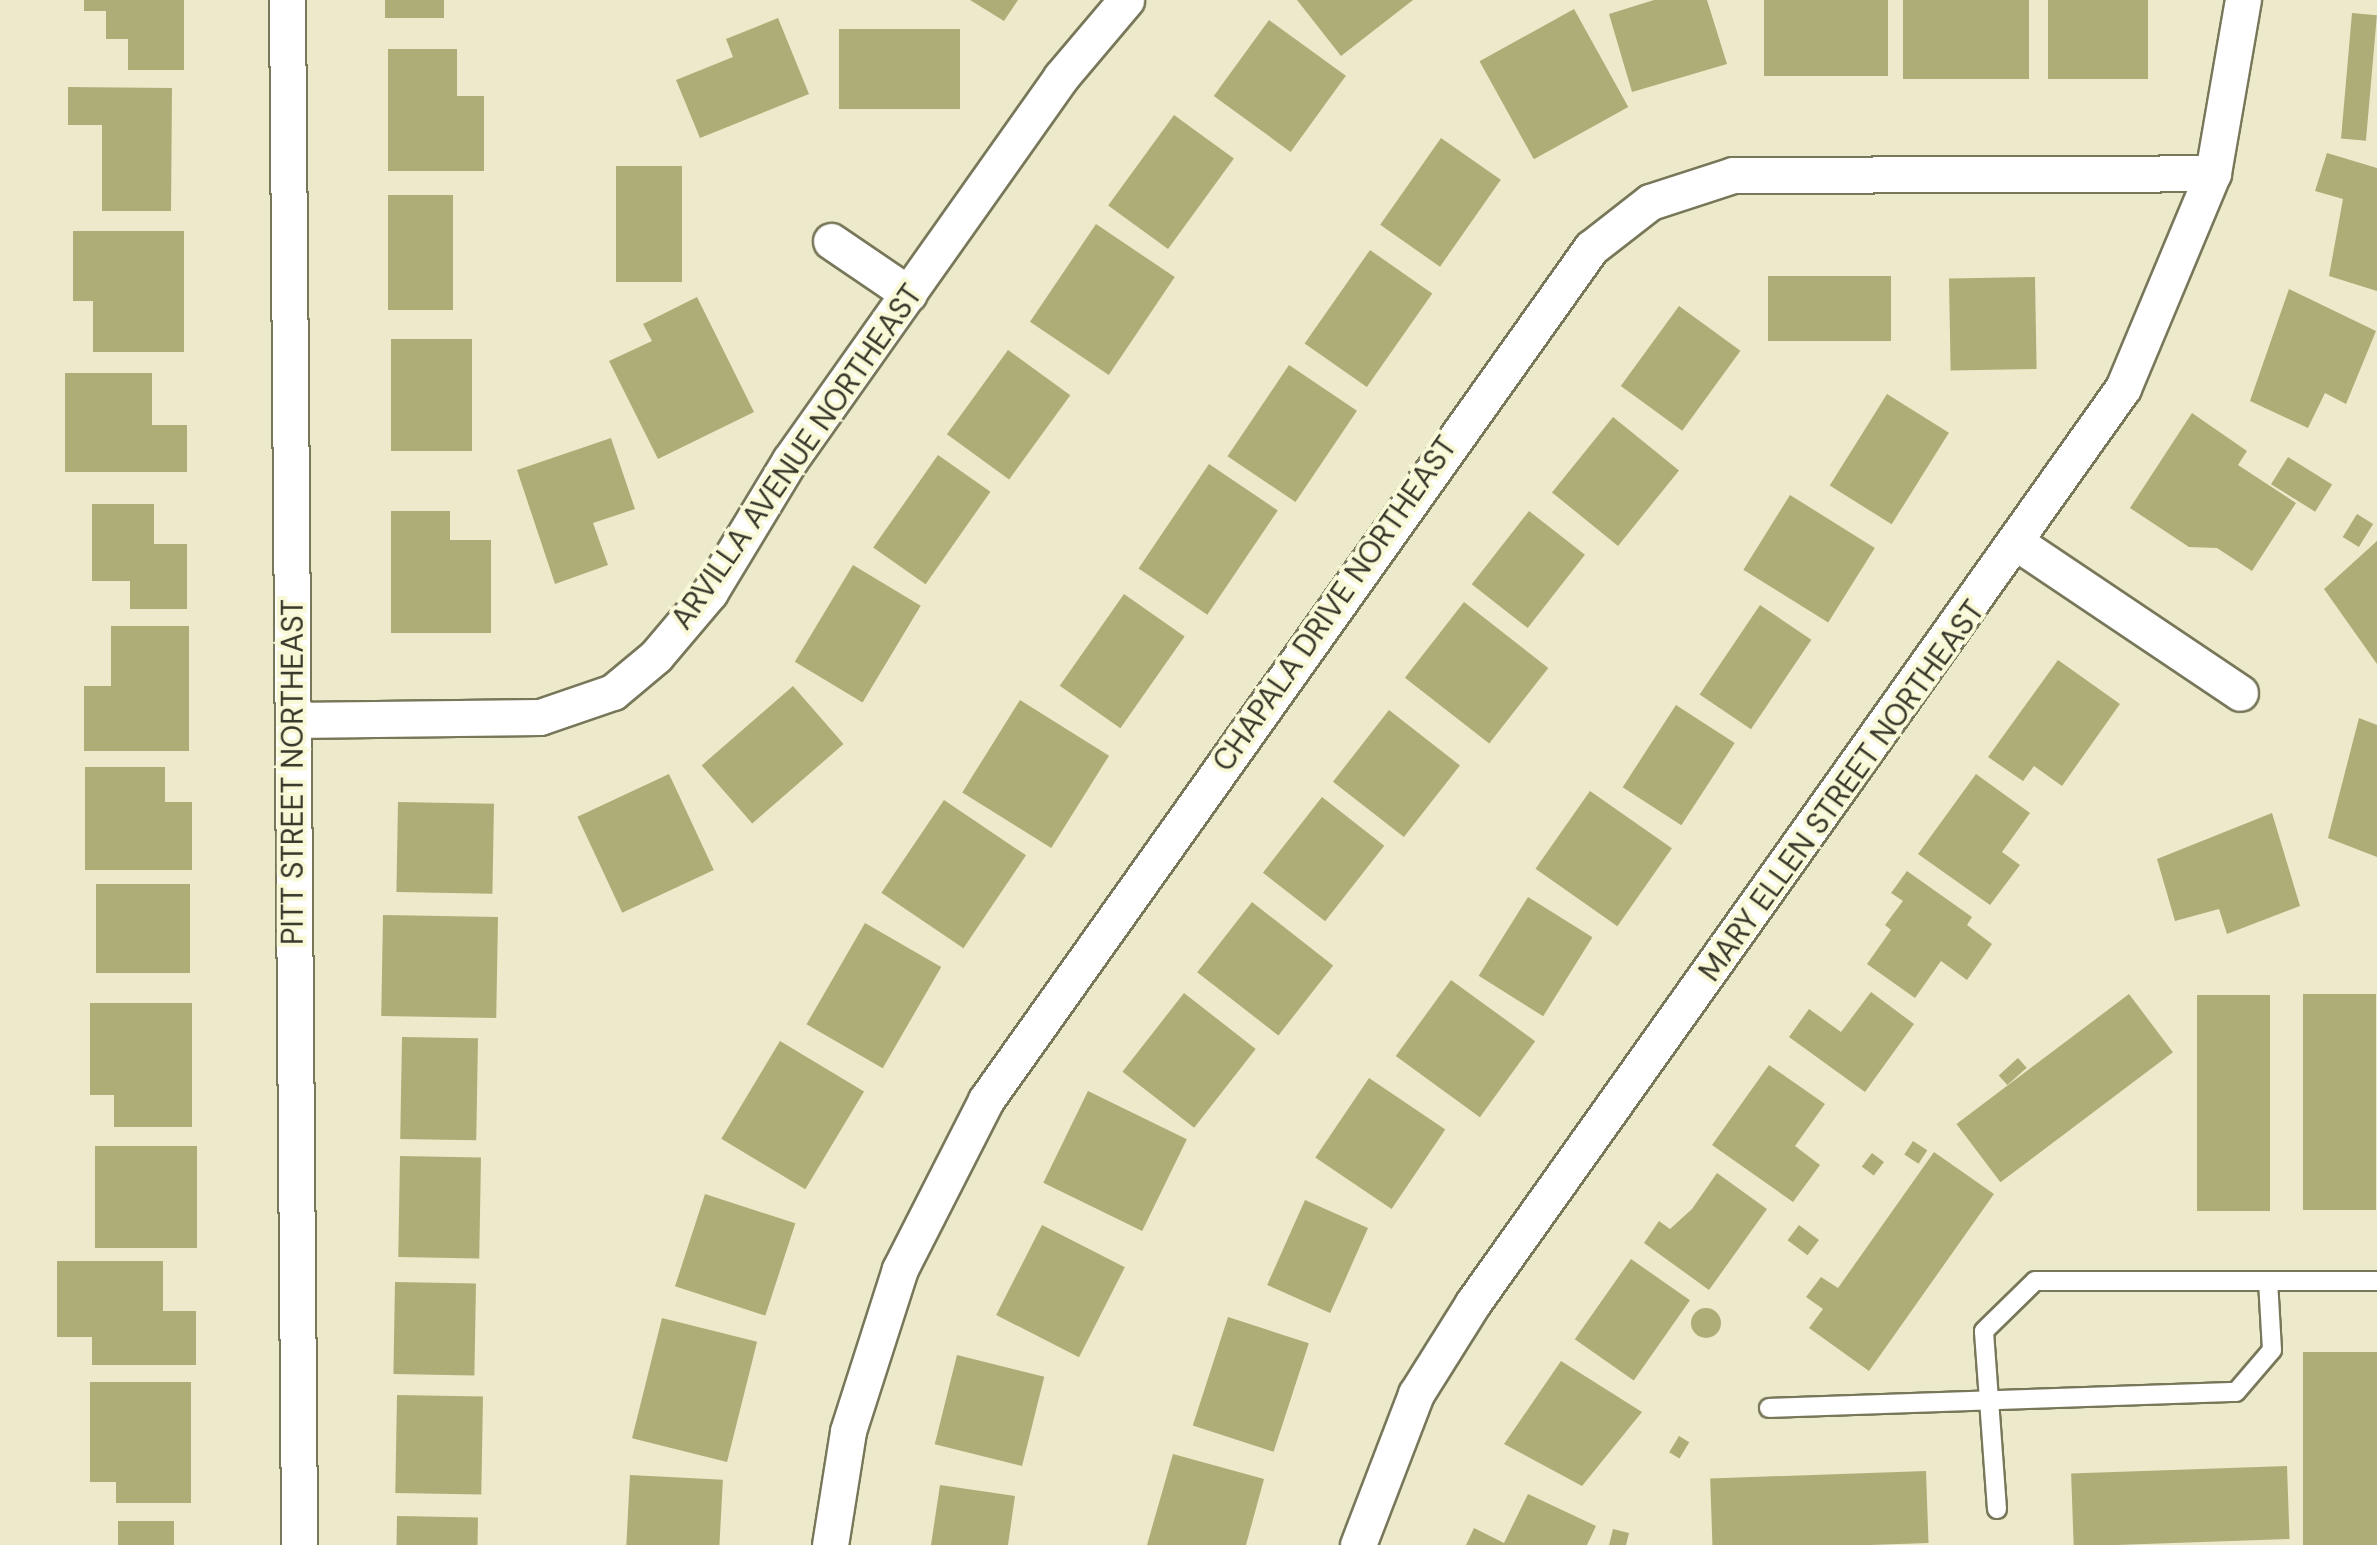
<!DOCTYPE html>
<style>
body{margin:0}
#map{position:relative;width:2377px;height:1545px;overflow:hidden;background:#eceaca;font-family:"DM Sans",sans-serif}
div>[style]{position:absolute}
.building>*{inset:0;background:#afad77;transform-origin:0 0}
.round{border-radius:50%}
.roads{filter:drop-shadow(2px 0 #78775a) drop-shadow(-2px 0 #78775a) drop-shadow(0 2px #78775a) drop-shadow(0 -2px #78775a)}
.service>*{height:18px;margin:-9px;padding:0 9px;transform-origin:9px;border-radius:9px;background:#fff}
.minor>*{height:35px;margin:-17.5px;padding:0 17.5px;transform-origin:17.5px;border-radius:17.5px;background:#fff}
span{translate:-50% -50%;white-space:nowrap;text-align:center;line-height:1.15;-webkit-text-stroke:8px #f9f8d7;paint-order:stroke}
.street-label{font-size:30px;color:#38382b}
</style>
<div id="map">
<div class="building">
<i style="clip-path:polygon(84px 0,184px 0,184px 70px,128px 70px,128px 39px,106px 39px,106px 11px,84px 11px)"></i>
<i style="left:385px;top:0;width:59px;height:18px"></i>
<i style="clip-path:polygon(970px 0,1018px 0,1004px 21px)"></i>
<i style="clip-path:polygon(1297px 0,1413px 0,1341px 56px)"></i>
<i style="clip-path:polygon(1654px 0,1707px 0,1727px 64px,1632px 92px,1609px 14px)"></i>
<i style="left:1764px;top:0;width:124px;height:76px"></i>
<i style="left:1903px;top:0;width:126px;height:79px"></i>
<i style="left:2048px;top:0;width:100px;height:79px"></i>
<i style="left:1574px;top:9px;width:112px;height:108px;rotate:61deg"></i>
<i style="left:2352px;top:13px;width:25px;height:126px;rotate:5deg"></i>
<i style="clip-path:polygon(778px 18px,809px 94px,700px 138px,676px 80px,733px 57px,726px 39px)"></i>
<i style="left:1269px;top:20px;width:95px;height:94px;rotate:36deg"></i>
<i style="left:839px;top:29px;width:121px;height:80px"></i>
<i style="clip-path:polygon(388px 49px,457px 49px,457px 96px,484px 96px,484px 171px,388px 171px)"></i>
<i style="clip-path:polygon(68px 87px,172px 88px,171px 211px,102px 211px,102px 125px,68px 125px)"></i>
<i style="left:1174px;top:115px;width:74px;height:112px;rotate:36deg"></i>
<i style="left:1441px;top:138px;width:73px;height:106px;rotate:35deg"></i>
<i style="clip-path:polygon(2327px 153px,2377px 168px,2377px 291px,2329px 276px,2343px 199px,2315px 191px)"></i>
<i style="left:616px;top:166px;width:66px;height:116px"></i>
<i style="left:388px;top:195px;width:65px;height:115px"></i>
<i style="left:1096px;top:224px;width:95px;height:118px;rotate:34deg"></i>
<i style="clip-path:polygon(73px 231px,184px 231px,184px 352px,93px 352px,93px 301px,73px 301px)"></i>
<i style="left:1370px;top:250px;width:76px;height:114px;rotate:35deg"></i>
<i style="left:1768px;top:276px;width:123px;height:65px"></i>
<i style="left:2035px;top:277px;width:92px;height:86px;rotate:89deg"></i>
<i style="clip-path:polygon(2289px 289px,2376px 331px,2346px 404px,2325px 393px,2308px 428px,2250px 401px)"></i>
<i style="clip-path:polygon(697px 297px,754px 412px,658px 459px,609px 361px,652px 341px,643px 324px)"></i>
<i style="left:1679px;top:306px;width:76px;height:99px;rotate:36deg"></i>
<i style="left:391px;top:339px;width:81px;height:112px"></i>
<i style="left:1008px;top:350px;width:77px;height:104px;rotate:36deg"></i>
<i style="left:1289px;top:365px;width:82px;height:110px;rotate:34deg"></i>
<i style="clip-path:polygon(65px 373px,152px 373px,152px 425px,187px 425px,187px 472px,65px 472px)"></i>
<i style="left:1887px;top:394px;width:73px;height:108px;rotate:32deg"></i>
<i style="clip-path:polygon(2192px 413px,2247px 451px,2238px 465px,2296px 503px,2252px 571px,2217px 548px,2189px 547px,2130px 508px)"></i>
<i style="left:1613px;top:417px;width:85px;height:97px;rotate:39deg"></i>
<i style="clip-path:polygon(611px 438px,635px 509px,593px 523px,608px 565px,555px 584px,517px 470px)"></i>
<i style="left:938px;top:455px;width:64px;height:113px;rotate:35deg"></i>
<i style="left:2288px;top:457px;width:52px;height:32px;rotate:32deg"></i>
<i style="left:1209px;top:464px;width:83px;height:126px;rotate:34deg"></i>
<i style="left:1790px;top:495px;width:100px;height:88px;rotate:32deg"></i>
<i style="clip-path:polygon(92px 504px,154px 504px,154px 544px,187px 544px,187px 609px,130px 609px,130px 581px,92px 581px)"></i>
<i style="clip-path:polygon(391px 511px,450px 511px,450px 540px,491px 540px,491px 633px,391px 633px)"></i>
<i style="left:1529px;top:511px;width:71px;height:93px;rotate:38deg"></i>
<i style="left:2357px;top:514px;width:19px;height:27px;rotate:32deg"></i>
<i style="clip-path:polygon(2377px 541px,2377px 664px,2324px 589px)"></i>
<i style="left:853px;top:565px;width:79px;height:113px;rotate:31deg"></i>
<i style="left:1124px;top:594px;width:74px;height:112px;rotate:35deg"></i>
<i style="left:1464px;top:602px;width:107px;height:96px;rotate:38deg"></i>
<i style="left:1760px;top:605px;width:62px;height:108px;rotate:34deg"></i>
<i style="clip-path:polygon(111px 626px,189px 626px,189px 751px,84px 751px,84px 686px,111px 686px)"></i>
<i style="clip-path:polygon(2058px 660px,2120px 704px,2062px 786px,2034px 766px,2023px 781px,1988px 757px)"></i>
<i style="left:793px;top:686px;width:77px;height:121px;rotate:49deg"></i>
<i style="left:1020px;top:700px;width:105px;height:109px;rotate:32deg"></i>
<i style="left:1676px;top:705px;width:70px;height:98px;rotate:33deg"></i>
<i style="left:1389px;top:710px;width:90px;height:91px;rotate:38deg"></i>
<i style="clip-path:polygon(2359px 718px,2377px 725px,2377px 857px,2328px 838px)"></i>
<i style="clip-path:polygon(85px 767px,165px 767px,165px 802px,192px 802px,192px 870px,85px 870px)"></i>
<i style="left:669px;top:774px;width:106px;height:101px;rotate:65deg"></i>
<i style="clip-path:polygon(1976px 774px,2030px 813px,2002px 852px,2020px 865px,1990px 905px,1918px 854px)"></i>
<i style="left:1590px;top:791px;width:100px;height:95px;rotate:35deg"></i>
<i style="left:1322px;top:797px;width:79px;height:96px;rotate:38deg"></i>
<i style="left:944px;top:800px;width:99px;height:112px;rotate:34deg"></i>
<i style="left:398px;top:802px;width:96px;height:90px;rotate:1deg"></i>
<i style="clip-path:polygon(2272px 813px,2300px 906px,2227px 934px,2219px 909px,2175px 921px,2157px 859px)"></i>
<i style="clip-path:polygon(1907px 871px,1972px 917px,1967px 925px,1992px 944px,1967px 980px,1941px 961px,1915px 998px,1867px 964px,1891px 930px,1885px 925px,1903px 901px,1891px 893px)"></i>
<i style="left:96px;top:884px;width:94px;height:89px"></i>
<i style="left:1528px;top:897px;width:76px;height:93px;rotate:32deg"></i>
<i style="left:1252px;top:902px;width:103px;height:89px;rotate:38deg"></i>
<i style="left:383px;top:915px;width:115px;height:101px;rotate:1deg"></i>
<i style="left:865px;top:923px;width:88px;height:117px;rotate:30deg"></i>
<i style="left:1451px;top:980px;width:104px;height:94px;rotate:36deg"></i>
<i style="clip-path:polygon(1871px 992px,1914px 1024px,1865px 1092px,1789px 1037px,1809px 1009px,1841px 1032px)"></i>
<i style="left:1184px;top:993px;width:91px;height:100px;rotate:38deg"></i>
<i style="left:2129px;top:994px;width:73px;height:216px;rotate:53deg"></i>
<i style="left:2376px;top:994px;width:216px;height:73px;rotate:90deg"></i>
<i style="left:2197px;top:995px;width:73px;height:216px"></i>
<i style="clip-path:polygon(90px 1003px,192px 1003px,192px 1127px,114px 1127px,114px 1095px,90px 1095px)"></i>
<i style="left:402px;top:1037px;width:76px;height:102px;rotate:1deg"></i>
<i style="left:780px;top:1041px;width:98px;height:114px;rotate:31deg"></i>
<i style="left:2018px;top:1058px;width:13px;height:26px;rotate:48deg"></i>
<i style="clip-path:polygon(1769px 1065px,1825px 1104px,1795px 1146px,1820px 1165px,1793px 1202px,1712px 1145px)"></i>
<i style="left:1369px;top:1078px;width:92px;height:96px;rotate:34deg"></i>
<i style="left:1088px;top:1091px;width:110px;height:102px;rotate:26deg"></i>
<i style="left:1913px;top:1141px;width:17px;height:16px;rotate:33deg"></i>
<i style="left:95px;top:1146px;width:102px;height:102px"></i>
<i style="clip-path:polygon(1934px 1152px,1994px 1194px,1869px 1371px,1809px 1328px,1823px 1309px,1806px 1297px,1821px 1277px,1838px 1288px)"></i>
<i style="left:1872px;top:1153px;width:15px;height:17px;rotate:37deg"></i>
<i style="left:400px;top:1156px;width:81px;height:101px;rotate:1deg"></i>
<i style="clip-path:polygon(1717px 1173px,1767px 1209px,1709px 1290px,1644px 1243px,1659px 1221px,1670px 1229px,1692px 1209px)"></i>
<i style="left:705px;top:1194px;width:95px;height:97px;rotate:18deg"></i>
<i style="left:1305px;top:1200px;width:69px;height:93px;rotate:24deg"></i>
<i style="left:1042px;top:1225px;width:93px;height:101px;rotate:27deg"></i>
<i style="left:1799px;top:1225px;width:25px;height:19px;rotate:37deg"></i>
<i style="left:1631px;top:1259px;width:72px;height:98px;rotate:35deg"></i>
<i style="clip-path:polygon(57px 1261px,163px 1261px,163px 1311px,196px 1311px,196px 1365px,92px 1365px,92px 1337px,57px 1337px)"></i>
<i style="left:395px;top:1282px;width:81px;height:92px;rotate:1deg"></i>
<i class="round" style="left:1691px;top:1308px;width:30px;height:30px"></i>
<i style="left:1228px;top:1317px;width:85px;height:114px;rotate:18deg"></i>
<i style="left:662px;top:1318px;width:98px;height:124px;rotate:14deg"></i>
<i style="left:2303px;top:1352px;width:74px;height:193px"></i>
<i style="left:957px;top:1355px;width:90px;height:92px;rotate:14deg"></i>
<i style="clip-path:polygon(1561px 1361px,1642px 1412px,1582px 1486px,1504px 1444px)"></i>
<i style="clip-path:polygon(90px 1382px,191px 1382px,191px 1503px,116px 1503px,116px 1482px,90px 1482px)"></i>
<i style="left:397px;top:1395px;width:86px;height:98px;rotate:1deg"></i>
<i style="left:1679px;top:1436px;width:12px;height:19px;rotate:31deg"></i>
<i style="clip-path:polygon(1173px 1454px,1264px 1479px,1246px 1545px,1147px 1545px)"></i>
<i style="left:2287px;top:1466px;width:73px;height:216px;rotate:88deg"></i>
<i style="left:1926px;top:1471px;width:72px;height:216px;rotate:88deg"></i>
<i style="left:630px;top:1475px;width:93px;height:70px;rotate:3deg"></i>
<i style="clip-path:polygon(940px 1485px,1015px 1496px,1008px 1545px,931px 1545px)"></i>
<i style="clip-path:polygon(1528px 1494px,1596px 1526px,1587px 1545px,1466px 1545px,1474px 1528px,1504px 1543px)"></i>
<i style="left:397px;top:1516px;width:81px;height:29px;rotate:1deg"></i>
<i style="left:118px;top:1521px;width:56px;height:24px"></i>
<i style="clip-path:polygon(1613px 1529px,1629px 1533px,1626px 1545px,1609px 1545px)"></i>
</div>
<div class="roads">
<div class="service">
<i style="left:1769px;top:1408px;width:467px;rotate:-2deg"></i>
<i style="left:2236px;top:1392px;width:55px;rotate:-49.4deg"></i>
<i style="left:2272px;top:1350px;width:69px;rotate:-93.3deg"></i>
<i style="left:1997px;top:1509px;width:178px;rotate:-94.2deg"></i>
<i style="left:1984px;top:1331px;width:71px;rotate:-44.4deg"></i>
<i style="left:2035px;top:1281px;width:342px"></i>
</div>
<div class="minor">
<i style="left:287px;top:0;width:1545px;rotate:89.55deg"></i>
<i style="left:831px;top:241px;width:94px;rotate:34.2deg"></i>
<i style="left:2020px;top:545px;width:265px;rotate:33.9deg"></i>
<i style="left:293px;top:720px;width:247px;rotate:-0.7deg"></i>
<i style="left:540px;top:717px;width:77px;rotate:-18.9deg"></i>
<i style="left:613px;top:692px;width:56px;rotate:-39.9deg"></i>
<i style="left:656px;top:656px;width:84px;rotate:-49.8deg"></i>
<i style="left:710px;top:592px;width:154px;rotate:-58.8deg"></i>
<i style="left:790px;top:460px;width:469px;rotate:-54.7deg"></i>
<i style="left:1061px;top:77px;width:101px;rotate:-49.8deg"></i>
<i style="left:830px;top:1545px;width:115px;rotate:-81deg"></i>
<i style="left:848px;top:1431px;width:170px;rotate:-72.2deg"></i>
<i style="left:900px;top:1269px;width:190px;rotate:-63deg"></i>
<i style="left:986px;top:1100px;width:1045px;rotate:-54.62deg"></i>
<i style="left:1591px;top:248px;width:75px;rotate:-37.9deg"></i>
<i style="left:1650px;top:202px;width:87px;rotate:-18deg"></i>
<i style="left:1733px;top:175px;width:480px;rotate:-0.2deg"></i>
<i style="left:1358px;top:1545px;width:162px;rotate:-69deg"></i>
<i style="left:1416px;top:1394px;width:107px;rotate:-57.9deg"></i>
<i style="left:1473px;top:1303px;width:1122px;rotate:-54.61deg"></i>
<i style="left:2123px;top:388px;width:233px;rotate:-67.3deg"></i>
<i style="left:2213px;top:173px;width:176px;rotate:-80.2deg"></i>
</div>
</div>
<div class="street-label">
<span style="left:797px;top:457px;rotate:-55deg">ARVILLA AVENUE NORTHEAST</span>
<span style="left:1335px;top:604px;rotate:-55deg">CHAPALA DRIVE NORTHEAST</span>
<span style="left:293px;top:772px;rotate:-90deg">PITT STREET NORTHEAST</span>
<span style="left:1842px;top:791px;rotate:-54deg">MARY ELLEN STREET NORTHEAST</span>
</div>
</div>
